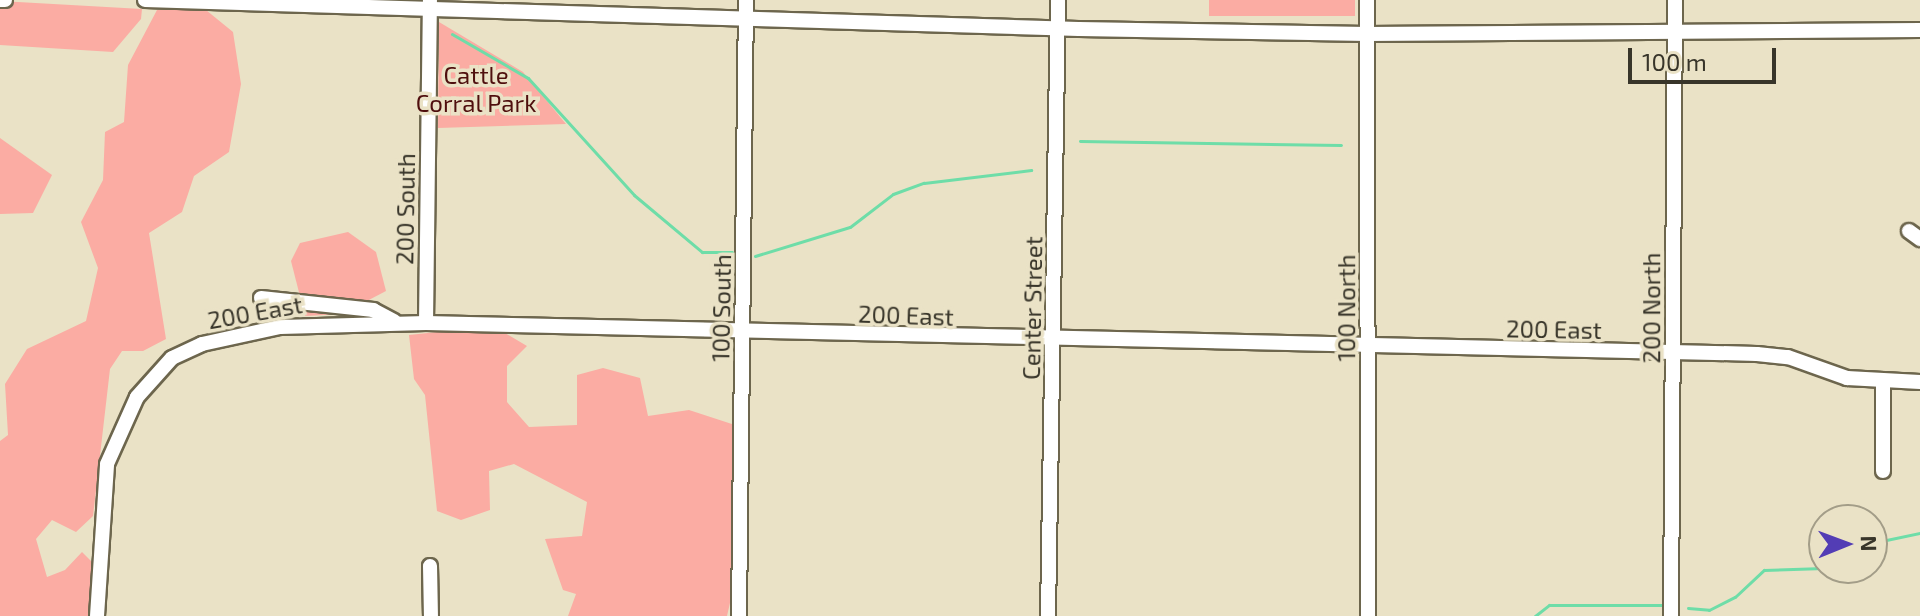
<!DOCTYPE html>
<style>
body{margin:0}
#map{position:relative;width:1920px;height:616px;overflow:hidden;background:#eae2c6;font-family:"Exo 2",sans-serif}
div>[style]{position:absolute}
.green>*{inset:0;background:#fbaca3;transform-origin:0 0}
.stream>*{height:3px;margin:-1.5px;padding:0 1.5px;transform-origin:1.5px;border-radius:1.5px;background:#6edda8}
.roads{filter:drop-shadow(2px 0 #6d664d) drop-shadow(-2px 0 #6d664d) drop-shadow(0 2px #6d664d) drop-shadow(0 -2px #6d664d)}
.minor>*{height:14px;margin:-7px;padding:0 7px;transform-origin:7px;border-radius:7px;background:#fff}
span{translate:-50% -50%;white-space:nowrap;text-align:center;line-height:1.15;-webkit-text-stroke:7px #eae2c6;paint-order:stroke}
.park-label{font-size:24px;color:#4f0f0e}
.street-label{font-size:24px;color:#38352a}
.north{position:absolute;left:1808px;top:504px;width:80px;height:80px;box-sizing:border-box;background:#eae2c6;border:2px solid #a39d88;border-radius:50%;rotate:89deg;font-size:22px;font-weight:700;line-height:32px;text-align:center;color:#38352a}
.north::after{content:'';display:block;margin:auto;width:28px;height:36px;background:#533db5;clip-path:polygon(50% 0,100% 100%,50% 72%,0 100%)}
.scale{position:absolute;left:1628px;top:48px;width:148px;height:36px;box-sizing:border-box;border:4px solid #38352a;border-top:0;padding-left:10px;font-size:24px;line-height:28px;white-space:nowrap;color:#38352a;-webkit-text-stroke:6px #eae2c6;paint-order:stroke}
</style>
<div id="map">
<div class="green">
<i style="left:1209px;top:0;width:146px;height:16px"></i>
<i style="clip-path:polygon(0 1px,142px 9px,141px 19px,113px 52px,0 45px)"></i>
<i style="clip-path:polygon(157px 10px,206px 10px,233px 32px,241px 84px,229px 152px,194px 176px,182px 212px,149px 233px,166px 339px,143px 351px,122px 351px,110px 369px,93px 516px,76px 532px,52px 520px,36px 539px,47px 577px,65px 570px,82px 552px,101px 571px,91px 616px,0 616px,0 441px,8px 435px,5px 384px,27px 349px,86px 321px,98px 268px,81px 222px,103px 180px,105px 132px,124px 122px,128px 65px)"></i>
<i style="clip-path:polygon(439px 22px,523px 72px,566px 124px,438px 128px)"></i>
<i style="clip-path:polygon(0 138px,52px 175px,33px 213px,0 214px)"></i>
<i style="clip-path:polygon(348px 232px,376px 252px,386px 291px,342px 314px,305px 316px,291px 261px,300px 243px)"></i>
<i style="clip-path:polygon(493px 326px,527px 346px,507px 366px,507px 402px,529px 427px,577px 425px,577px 375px,603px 368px,640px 378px,648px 416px,689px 410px,738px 426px,737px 572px,727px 616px,568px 616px,576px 594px,563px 590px,545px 539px,582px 536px,587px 502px,514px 464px,489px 471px,490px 510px,461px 520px,437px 511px,425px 395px,414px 379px,409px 335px)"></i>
</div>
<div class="stream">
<i style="left:452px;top:34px;width:88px;rotate:30.1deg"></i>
<i style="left:528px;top:78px;width:158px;rotate:47.8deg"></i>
<i style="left:634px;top:195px;width:89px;rotate:40deg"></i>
<i style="left:702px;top:252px;width:30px"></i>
<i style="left:1080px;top:141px;width:261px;rotate:0.9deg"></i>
<i style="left:755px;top:256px;width:99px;rotate:-17deg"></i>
<i style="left:850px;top:227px;width:54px;rotate:-37.5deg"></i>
<i style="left:893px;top:194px;width:33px;rotate:-20deg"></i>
<i style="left:924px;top:183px;width:108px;rotate:-6.9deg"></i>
<i style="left:1872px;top:543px;width:49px;rotate:-11.8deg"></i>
<i style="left:1688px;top:608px;width:21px;rotate:5deg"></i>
<i style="left:1709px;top:610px;width:29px;rotate:-27deg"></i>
<i style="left:1735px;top:597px;width:40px;rotate:-43deg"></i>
<i style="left:1764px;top:570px;width:60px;rotate:-1.9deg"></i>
<i style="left:1535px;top:616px;width:18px;rotate:-38deg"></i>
<i style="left:1549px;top:605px;width:113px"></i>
</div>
<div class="roads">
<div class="minor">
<i style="left:0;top:0;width:5px"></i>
<i style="left:145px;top:0;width:934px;rotate:1.78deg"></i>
<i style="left:1079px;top:29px;width:288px;rotate:1deg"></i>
<i style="left:1367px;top:34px;width:553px;rotate:-0.41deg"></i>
<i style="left:1367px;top:0;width:616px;rotate:89.91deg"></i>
<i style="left:1909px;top:231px;width:14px;rotate:36deg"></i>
<i style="left:261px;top:298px;width:113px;rotate:6.1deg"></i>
<i style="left:373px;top:310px;width:24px;rotate:28deg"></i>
<i style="left:426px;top:323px;width:323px;rotate:-89.3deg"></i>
<i style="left:1883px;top:382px;width:89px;rotate:90deg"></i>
<i style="left:430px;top:566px;width:50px;rotate:88.9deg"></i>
<i style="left:97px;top:616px;width:152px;rotate:-86.2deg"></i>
<i style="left:107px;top:464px;width:73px;rotate:-65.9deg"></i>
<i style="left:137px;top:397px;width:52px;rotate:-48.1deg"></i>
<i style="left:172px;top:358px;width:33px;rotate:-25deg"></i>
<i style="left:202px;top:344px;width:80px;rotate:-12.3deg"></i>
<i style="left:280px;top:327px;width:146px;rotate:-1.6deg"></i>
<i style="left:426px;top:323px;width:1331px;rotate:1.33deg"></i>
<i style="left:1757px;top:354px;width:31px;rotate:6deg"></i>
<i style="left:1788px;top:357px;width:63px;rotate:19.6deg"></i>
<i style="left:1847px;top:378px;width:73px;rotate:3.1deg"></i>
<i style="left:739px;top:616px;width:616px;rotate:-89.35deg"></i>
<i style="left:1048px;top:616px;width:616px;rotate:-89.07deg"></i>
<i style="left:1671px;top:616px;width:616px;rotate:-89.63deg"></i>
</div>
</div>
<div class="park-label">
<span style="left:476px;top:89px">Cattle<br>Corral Park</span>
</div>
<div class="street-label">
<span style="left:405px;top:209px;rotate:-89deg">200 South</span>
<span style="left:721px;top:308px;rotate:-89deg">100 South</span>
<span style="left:1032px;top:308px;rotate:-89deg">Center Street</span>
<span style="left:1346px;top:308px;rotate:-90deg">100 North</span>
<span style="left:1651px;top:308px;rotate:-90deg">200 North</span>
<span style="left:255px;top:312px;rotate:-10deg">200 East</span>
<span style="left:906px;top:315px;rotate:2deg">200 East</span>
<span style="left:1554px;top:329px;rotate:1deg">200 East</span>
</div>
<div class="north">N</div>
<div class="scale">100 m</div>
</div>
